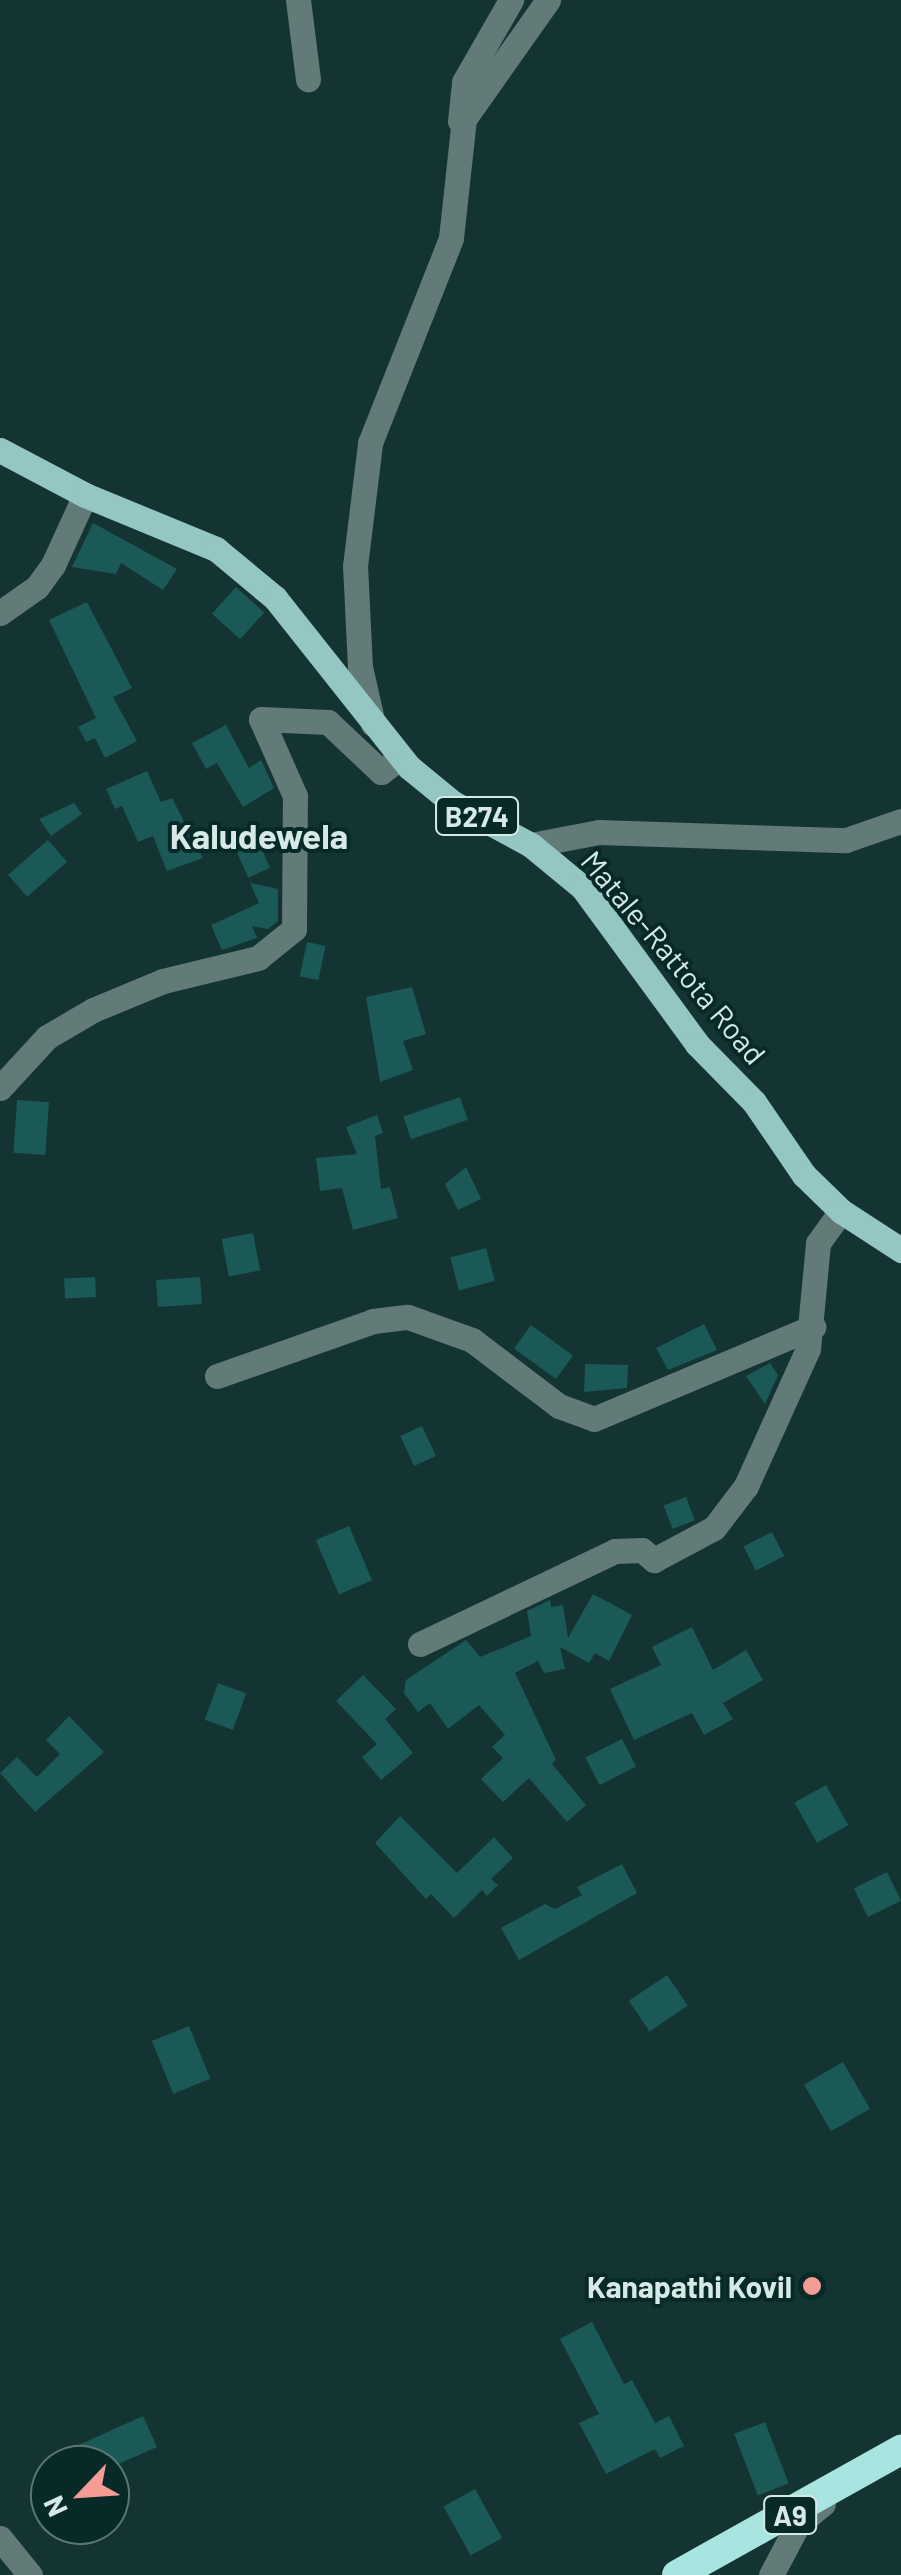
<!DOCTYPE html>
<style>
body{margin:0}
#map{position:relative;width:901px;height:2575px;overflow:hidden;background:#133432;font-family:Barlow,sans-serif}
div>[style]{position:absolute}
.building>*{inset:0;background:#1b5956;transform-origin:0 0}
.minor>*{height:25px;margin:-12.5px;padding:0 12.5px;transform-origin:12.5px;border-radius:12.5px;background:#627a78}
.major>*{height:25px;margin:-12.5px;padding:0 12.5px;transform-origin:12.5px;border-radius:12.5px;background:#94c6c3}
.highway>*{height:30px;margin:-15px;padding:0 15px;transform-origin:15px;border-radius:15px;background:#a8e5e0}
.dots>*{width:28px;height:28px;translate:-50% -50%;box-sizing:border-box;border:5px solid #072a29;border-radius:50%}
span{translate:-50% -50%;white-space:nowrap;text-align:center;line-height:1.15;-webkit-text-stroke:8px #072a29;paint-order:stroke}
.shield-label span{padding:2px 8px;background:#072a29;border:2px solid;border-radius:8px;-webkit-text-stroke-width:0}
.shield-label{font-size:28px;color:#d6e9e7;font-weight:700}
.street-label{font-size:30px;color:#d6e9e7}
.poi-label{font-size:30px;color:#d6e9e7;font-weight:700}
.right{translate:-100% -50%;text-align:right}
.quarter-label{font-size:35px;color:#d6e9e7;font-weight:700}
.north{position:absolute;left:30px;top:2445px;width:100px;height:100px;box-sizing:border-box;background:#072a29;border:2px solid #5a7675;border-radius:50%;rotate:245deg;font-size:28px;font-weight:700;line-height:40px;text-align:center;color:#d6e9e7}
.north::after{content:'';display:block;margin:auto;width:35px;height:45px;background:#f59c94;clip-path:polygon(50% 0,100% 100%,50% 72%,0 100%)}
</style>
<div id="map">
<div class="building">
<i style="clip-path:polygon(93px 523px,177px 569px,163px 590px,121px 563px,116px 574px,72px 567px)"></i>
<i style="left:236px;top:587px;width:38px;height:36px;rotate:42deg"></i>
<i style="clip-path:polygon(87px 602px,132px 688px,113px 697px,137px 741px,105px 758px,95px 738px,86px 742px,78px 727px,96px 718px,49px 620px)"></i>
<i style="clip-path:polygon(226px 725px,249px 768px,261px 760px,274px 788px,243px 807px,217px 763px,206px 769px,192px 743px)"></i>
<i style="clip-path:polygon(147px 771px,161px 802px,172px 798px,203px 858px,167px 871px,153px 836px,138px 842px,122px 806px,115px 809px,106px 789px)"></i>
<i style="clip-path:polygon(74px 803px,82px 814px,51px 836px,39px 819px)"></i>
<i style="left:255px;top:834px;width:37px;height:24px;rotate:66deg"></i>
<i style="left:48px;top:840px;width:29px;height:53px;rotate:49deg"></i>
<i style="clip-path:polygon(250px 883px,278px 889px,278px 921px,268px 929px,252px 926px,257px 938px,222px 950px,211px 925px,259px 903px)"></i>
<i style="left:307px;top:942px;width:19px;height:35px;rotate:12deg"></i>
<i style="clip-path:polygon(412px 987px,426px 1034px,403px 1041px,413px 1070px,380px 1082px,366px 997px)"></i>
<i style="left:460px;top:1097px;width:24px;height:60px;rotate:71deg"></i>
<i style="left:17px;top:1100px;width:32px;height:53px;rotate:4deg"></i>
<i style="clip-path:polygon(377px 1115px,383px 1133px,375px 1136px,381px 1189px,390px 1187px,398px 1218px,353px 1230px,342px 1188px,320px 1191px,316px 1158px,357px 1154px,346px 1127px)"></i>
<i style="clip-path:polygon(466px 1167px,481px 1199px,458px 1210px,445px 1184px)"></i>
<i style="left:253px;top:1233px;width:38px;height:32px;rotate:79deg"></i>
<i style="left:486px;top:1248px;width:34px;height:37px;rotate:75deg"></i>
<i style="left:95px;top:1277px;width:20px;height:31px;rotate:87deg"></i>
<i style="left:200px;top:1277px;width:27px;height:44px;rotate:86deg"></i>
<i style="clip-path:polygon(704px 1324px,717px 1350px,668px 1370px,656px 1348px)"></i>
<i style="left:531px;top:1325px;width:52px;height:29px;rotate:36deg"></i>
<i style="clip-path:polygon(770px 1363px,778px 1375px,765px 1404px,746px 1376px)"></i>
<i style="clip-path:polygon(585px 1364px,628px 1365px,627px 1388px,584px 1392px)"></i>
<i style="left:422px;top:1426px;width:33px;height:24px;rotate:65deg"></i>
<i style="left:686px;top:1497px;width:25px;height:24px;rotate:69deg"></i>
<i style="left:349px;top:1526px;width:59px;height:36px;rotate:67deg"></i>
<i style="left:772px;top:1532px;width:27px;height:32px;rotate:63deg"></i>
<i style="clip-path:polygon(593px 1594px,632px 1615px,609px 1661px,595px 1653px,589px 1663px,560px 1647px,565px 1669px,544px 1673px,538px 1661px,515px 1673px,556px 1760px,552px 1764px,586px 1805px,567px 1822px,529px 1778px,503px 1802px,481px 1779px,503px 1758px,492px 1747px,505px 1735px,479px 1705px,448px 1729px,430px 1703px,418px 1712px,404px 1693px,406px 1680px,466px 1640px,480px 1657px,531px 1636px,527px 1611px,550px 1600px,551px 1607px,563px 1605px,568px 1638px)"></i>
<i style="clip-path:polygon(692px 1627px,713px 1670px,746px 1650px,763px 1680px,723px 1703px,733px 1719px,704px 1735px,692px 1713px,634px 1740px,610px 1689px,661px 1665px,652px 1647px)"></i>
<i style="clip-path:polygon(363px 1675px,396px 1709px,385px 1719px,413px 1753px,381px 1780px,362px 1757px,377px 1744px,336px 1701px)"></i>
<i style="left:218px;top:1683px;width:30px;height:39px;rotate:20deg"></i>
<i style="clip-path:polygon(69px 1716px,104px 1752px,35px 1812px,0 1773px,17px 1757px,37px 1777px,60px 1754px,46px 1740px)"></i>
<i style="left:622px;top:1739px;width:31px;height:41px;rotate:63deg"></i>
<i style="left:826px;top:1785px;width:46px;height:36px;rotate:61deg"></i>
<i style="clip-path:polygon(400px 1816px,457px 1873px,494px 1837px,513px 1858px,491px 1879px,498px 1885px,487px 1896px,482px 1890px,454px 1918px,431px 1894px,426px 1899px,375px 1843px)"></i>
<i style="clip-path:polygon(622px 1864px,637px 1893px,519px 1960px,501px 1928px,545px 1904px,555px 1909px,582px 1895px,577px 1887px)"></i>
<i style="left:887px;top:1872px;width:32px;height:37px;rotate:64deg"></i>
<i style="left:667px;top:1975px;width:37px;height:46px;rotate:56deg"></i>
<i style="left:189px;top:2026px;width:57px;height:40px;rotate:68deg"></i>
<i style="left:843px;top:2062px;width:54px;height:45px;rotate:60deg"></i>
<i style="clip-path:polygon(592px 2322px,624px 2384px,632px 2380px,655px 2423px,669px 2416px,684px 2446px,660px 2458px,655px 2449px,606px 2474px,579px 2423px,599px 2414px,560px 2339px)"></i>
<i style="clip-path:polygon(143px 2416px,157px 2447px,116px 2465px,77px 2465px,70px 2449px)"></i>
<i style="left:765px;top:2422px;width:66px;height:33px;rotate:69deg"></i>
<i style="left:475px;top:2489px;width:56px;height:36px;rotate:61deg"></i>
</div>
<div class="minor">
<i style="left:298px;top:0;width:80px;rotate:82.8deg"></i>
<i style="left:460px;top:121px;width:39px;rotate:-84deg"></i>
<i style="left:464px;top:82px;width:95px;rotate:-60.2deg"></i>
<i style="left:0;top:613px;width:45px;rotate:-35.1deg"></i>
<i style="left:37px;top:587px;width:27px;rotate:-54deg"></i>
<i style="left:53px;top:565px;width:77px;rotate:-65.4deg"></i>
<i style="left:373px;top:724px;width:58px;rotate:-102.8deg"></i>
<i style="left:360px;top:667px;width:101px;rotate:-92.8deg"></i>
<i style="left:355px;top:566px;width:124px;rotate:-83deg"></i>
<i style="left:370px;top:443px;width:220px;rotate:-68.4deg"></i>
<i style="left:451px;top:238px;width:120px;rotate:-83.8deg"></i>
<i style="left:464px;top:119px;width:146px;rotate:-54.8deg"></i>
<i style="left:531px;top:845px;width:69px;rotate:-10.8deg"></i>
<i style="left:599px;top:832px;width:247px;rotate:1.9deg"></i>
<i style="left:846px;top:840px;width:58px;rotate:-19.1deg"></i>
<i style="left:0;top:1088px;width:69px;rotate:-47.3deg"></i>
<i style="left:47px;top:1037px;width:53px;rotate:-30.4deg"></i>
<i style="left:93px;top:1010px;width:76px;rotate:-22.5deg"></i>
<i style="left:163px;top:981px;width:98px;rotate:-13.6deg"></i>
<i style="left:258px;top:958px;width:46px;rotate:-38.9deg"></i>
<i style="left:294px;top:929px;width:133px;rotate:-89.6deg"></i>
<i style="left:295px;top:796px;width:84px;rotate:-113.8deg"></i>
<i style="left:261px;top:719px;width:67px;rotate:2.6deg"></i>
<i style="left:328px;top:722px;width:73px;rotate:43.3deg"></i>
<i style="left:381px;top:772px;width:25px;rotate:-37deg"></i>
<i style="left:217px;top:1376px;width:165px;rotate:-19.4deg"></i>
<i style="left:373px;top:1321px;width:35px;rotate:-7deg"></i>
<i style="left:408px;top:1317px;width:68px;rotate:19.8deg"></i>
<i style="left:472px;top:1340px;width:109px;rotate:37.2deg"></i>
<i style="left:559px;top:1406px;width:37px;rotate:20deg"></i>
<i style="left:594px;top:1419px;width:238px;rotate:-22.8deg"></i>
<i style="left:420px;top:1644px;width:216px;rotate:-25.5deg"></i>
<i style="left:615px;top:1551px;width:27px;rotate:-2deg"></i>
<i style="left:642px;top:1550px;width:16px;rotate:40deg"></i>
<i style="left:654px;top:1560px;width:68px;rotate:-28.1deg"></i>
<i style="left:714px;top:1528px;width:53px;rotate:-52.7deg"></i>
<i style="left:746px;top:1486px;width:150px;rotate:-65.7deg"></i>
<i style="left:808px;top:1349px;width:106px;rotate:-84.6deg"></i>
<i style="left:818px;top:1243px;width:39px;rotate:-54deg"></i>
<i style="left:0;top:2538px;width:48px;rotate:51deg"></i>
<i style="left:771px;top:2575px;width:58px;rotate:-62.1deg"></i>
<i style="left:798px;top:2524px;width:32px;rotate:-39deg"></i>
</div>
<div class="major">
<i style="left:0;top:450px;width:96px;rotate:27.9deg"></i>
<i style="left:85px;top:495px;width:142px;rotate:22.4deg"></i>
<i style="left:216px;top:549px;width:77px;rotate:39.7deg"></i>
<i style="left:275px;top:598px;width:216px;rotate:51.6deg"></i>
<i style="left:409px;top:767px;width:57px;rotate:39.3deg"></i>
<i style="left:453px;top:803px;width:89px;rotate:28.3deg"></i>
<i style="left:531px;top:845px;width:67px;rotate:39.6deg"></i>
<i style="left:583px;top:888px;width:193px;rotate:53.8deg"></i>
<i style="left:697px;top:1044px;width:81px;rotate:45.5deg"></i>
<i style="left:754px;top:1102px;width:88px;rotate:55.6deg"></i>
<i style="left:804px;top:1175px;width:52px;rotate:44.2deg"></i>
<i style="left:841px;top:1211px;width:72px;rotate:33deg"></i>
</div>
<div class="highway">
<i style="left:677px;top:2575px;width:257px;rotate:-29.2deg"></i>
</div>
<div class="dots">
<i style="left:812px;top:2286px;background:#f59c94"></i>
</div>
<div class="shield-label">
<span style="left:477px;top:816px">B274</span>
<span style="left:790px;top:2515px">A9</span>
</div>
<div class="street-label">
<span style="left:674px;top:957px;rotate:50deg">Matale-Rattota Road</span>
</div>
<div class="poi-label">
<span class="right" style="left:792px;top:2286px">Kanapathi Kovil</span>
</div>
<div class="quarter-label">
<span style="left:259px;top:835px">Kaludewela</span>
</div>
<div class="north">N</div>
</div>
